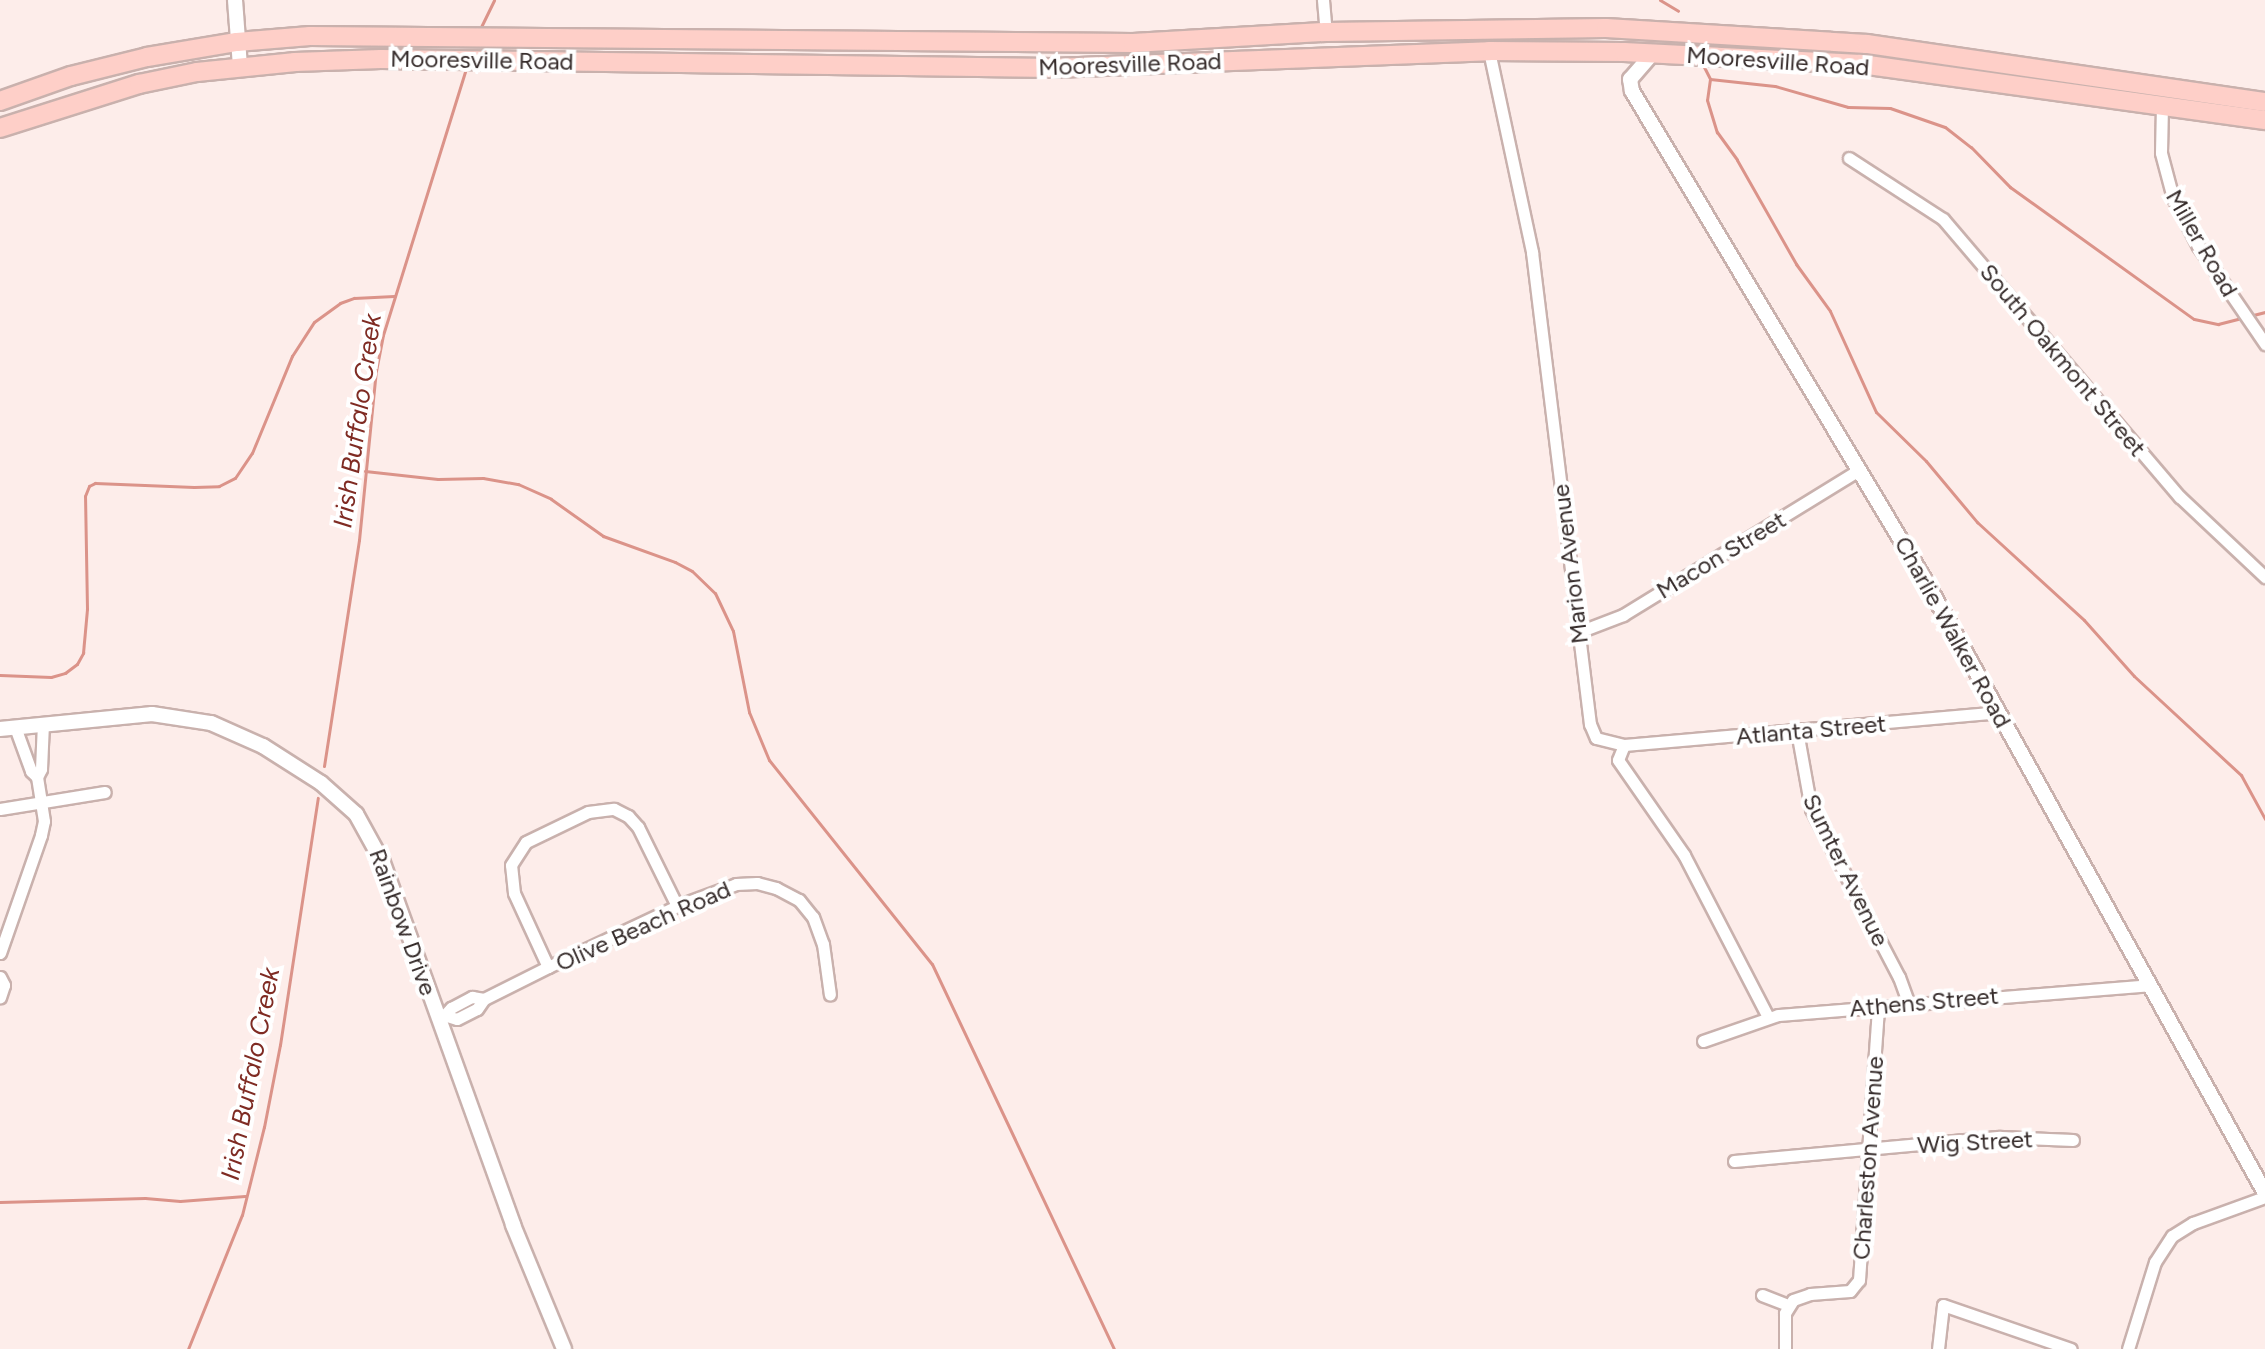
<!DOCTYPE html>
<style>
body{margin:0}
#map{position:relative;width:2265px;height:1349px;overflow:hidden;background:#fdedea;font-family:Figtree,sans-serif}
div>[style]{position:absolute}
.stream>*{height:3px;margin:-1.5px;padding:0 1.5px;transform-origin:1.5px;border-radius:1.5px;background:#db9389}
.roads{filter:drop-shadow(2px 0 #c9b1ad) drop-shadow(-2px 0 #c9b1ad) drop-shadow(0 2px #c9b1ad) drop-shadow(0 -2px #c9b1ad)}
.minor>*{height:11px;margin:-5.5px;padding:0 5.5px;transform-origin:5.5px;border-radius:5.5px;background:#fff}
.tertiary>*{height:14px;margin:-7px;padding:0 7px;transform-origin:7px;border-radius:7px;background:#fff}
.primary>*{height:18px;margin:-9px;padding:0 9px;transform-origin:9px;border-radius:9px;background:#fecfc8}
span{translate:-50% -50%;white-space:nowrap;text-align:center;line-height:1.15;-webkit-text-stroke:8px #fff;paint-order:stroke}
.street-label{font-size:24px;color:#362c2b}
.water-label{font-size:26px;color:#7f2b23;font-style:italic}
</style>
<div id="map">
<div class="stream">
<i style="left:1660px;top:0;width:21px;rotate:31deg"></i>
<i style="left:480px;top:29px;width:32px;rotate:-64deg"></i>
<i style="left:1703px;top:65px;width:16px;rotate:63deg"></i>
<i style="left:1710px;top:79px;width:21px;rotate:98deg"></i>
<i style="left:1707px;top:100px;width:34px;rotate:73deg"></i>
<i style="left:1717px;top:132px;width:34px;rotate:54deg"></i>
<i style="left:1737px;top:160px;width:120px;rotate:60.4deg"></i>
<i style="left:1796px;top:264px;width:58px;rotate:54.1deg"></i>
<i style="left:1830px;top:311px;width:111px;rotate:65.5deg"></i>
<i style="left:1876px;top:412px;width:70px;rotate:44.4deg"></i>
<i style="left:1926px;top:461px;width:80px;rotate:50.1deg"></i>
<i style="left:1977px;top:522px;width:145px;rotate:42.5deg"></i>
<i style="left:2084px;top:620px;width:75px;rotate:48.2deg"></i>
<i style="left:2134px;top:676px;width:146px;rotate:42.8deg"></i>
<i style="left:2241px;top:775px;width:50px;rotate:61.4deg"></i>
<i style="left:1710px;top:79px;width:65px;rotate:6.1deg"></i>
<i style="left:1775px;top:86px;width:76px;rotate:16deg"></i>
<i style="left:1848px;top:107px;width:42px;rotate:1.4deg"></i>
<i style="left:1890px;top:108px;width:58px;rotate:19.1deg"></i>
<i style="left:1945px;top:127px;width:33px;rotate:38deg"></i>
<i style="left:1971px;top:147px;width:56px;rotate:45.7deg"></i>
<i style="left:2010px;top:187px;width:226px;rotate:35.7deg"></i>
<i style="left:2194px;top:319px;width:25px;rotate:12deg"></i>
<i style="left:2218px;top:324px;width:49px;rotate:-14.3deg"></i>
<i style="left:365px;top:471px;width:73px;rotate:6.3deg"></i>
<i style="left:438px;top:479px;width:45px;rotate:-1.3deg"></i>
<i style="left:483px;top:478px;width:36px;rotate:10deg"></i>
<i style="left:518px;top:484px;width:36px;rotate:24deg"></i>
<i style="left:551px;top:499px;width:64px;rotate:35.4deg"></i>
<i style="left:603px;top:536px;width:77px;rotate:19.9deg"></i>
<i style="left:675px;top:562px;width:19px;rotate:28deg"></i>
<i style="left:692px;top:571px;width:32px;rotate:44deg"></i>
<i style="left:715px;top:593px;width:42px;rotate:64.7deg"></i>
<i style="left:733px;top:631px;width:83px;rotate:78.8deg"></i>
<i style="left:749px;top:712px;width:52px;rotate:67.4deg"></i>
<i style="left:769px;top:760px;width:261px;rotate:51.4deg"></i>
<i style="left:932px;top:964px;width:426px;rotate:64.7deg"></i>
<i style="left:0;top:675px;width:51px;rotate:2.2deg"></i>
<i style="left:51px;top:677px;width:15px;rotate:-16deg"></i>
<i style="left:65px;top:673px;width:15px;rotate:-37deg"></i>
<i style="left:77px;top:664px;width:13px;rotate:-61deg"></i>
<i style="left:83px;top:653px;width:44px;rotate:-84.8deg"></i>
<i style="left:87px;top:609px;width:113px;rotate:-91deg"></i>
<i style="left:85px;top:496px;width:11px;rotate:-68deg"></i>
<i style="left:89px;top:486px;width:7px;rotate:-27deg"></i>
<i style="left:95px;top:483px;width:99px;rotate:2.3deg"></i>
<i style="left:194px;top:487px;width:25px;rotate:-2deg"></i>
<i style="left:219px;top:486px;width:18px;rotate:-27deg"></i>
<i style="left:235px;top:478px;width:30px;rotate:-56deg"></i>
<i style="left:252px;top:453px;width:105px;rotate:-67.6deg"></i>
<i style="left:292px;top:356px;width:40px;rotate:-57.1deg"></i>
<i style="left:314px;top:322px;width:32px;rotate:-36deg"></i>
<i style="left:340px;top:303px;width:15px;rotate:-20deg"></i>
<i style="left:354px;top:298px;width:40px;rotate:-2.9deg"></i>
<i style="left:324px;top:766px;width:229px;rotate:-81.2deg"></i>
<i style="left:359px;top:540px;width:170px;rotate:-84.3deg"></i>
<i style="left:376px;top:371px;width:37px;rotate:-79deg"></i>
<i style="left:383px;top:335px;width:282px;rotate:-72.7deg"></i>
<i style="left:0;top:1202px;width:145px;rotate:-1.6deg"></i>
<i style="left:145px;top:1198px;width:35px;rotate:5deg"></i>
<i style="left:180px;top:1201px;width:65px;rotate:-4.4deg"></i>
<i style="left:188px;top:1349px;width:144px;rotate:-68.1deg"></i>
<i style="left:242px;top:1215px;width:91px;rotate:-76deg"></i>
<i style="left:264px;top:1127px;width:84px;rotate:-79deg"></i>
<i style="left:280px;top:1045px;width:250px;rotate:-81.3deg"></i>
</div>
<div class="roads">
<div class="minor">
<i style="left:1323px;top:0;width:32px;rotate:85deg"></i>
<i style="left:1489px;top:51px;width:206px;rotate:77.9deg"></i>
<i style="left:1532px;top:252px;width:476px;rotate:83deg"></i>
<i style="left:1590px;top:724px;width:15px;rotate:67deg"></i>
<i style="left:1596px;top:738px;width:29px;rotate:14deg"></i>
<i style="left:1624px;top:745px;width:16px;rotate:112deg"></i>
<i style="left:1618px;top:760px;width:116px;rotate:55.2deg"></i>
<i style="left:1684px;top:855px;width:182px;rotate:62.6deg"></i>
<i style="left:2162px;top:105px;width:48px;rotate:91.2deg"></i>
<i style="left:2161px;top:153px;width:47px;rotate:75.1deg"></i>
<i style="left:2173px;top:198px;width:54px;rotate:62.5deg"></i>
<i style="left:2198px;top:246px;width:119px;rotate:55.6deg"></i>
<i style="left:1849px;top:158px;width:112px;rotate:33deg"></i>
<i style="left:1943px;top:219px;width:365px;rotate:49.6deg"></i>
<i style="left:2180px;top:497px;width:117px;rotate:43.3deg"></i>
<i style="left:1579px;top:632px;width:47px;rotate:-21.1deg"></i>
<i style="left:1623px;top:615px;width:278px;rotate:-31.6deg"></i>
<i style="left:15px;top:727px;width:47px;rotate:70deg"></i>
<i style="left:31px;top:771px;width:8px;rotate:45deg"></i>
<i style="left:37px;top:777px;width:9px;rotate:-63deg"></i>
<i style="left:41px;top:769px;width:46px;rotate:-87.5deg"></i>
<i style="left:1797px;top:731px;width:79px;rotate:79.8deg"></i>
<i style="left:1811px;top:809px;width:190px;rotate:62.4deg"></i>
<i style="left:1899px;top:977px;width:29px;rotate:70deg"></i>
<i style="left:1624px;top:745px;width:376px;rotate:-5deg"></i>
<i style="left:0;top:809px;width:106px;rotate:-9.2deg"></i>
<i style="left:0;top:953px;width:125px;rotate:-70.8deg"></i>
<i style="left:41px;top:835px;width:14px;rotate:-78deg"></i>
<i style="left:44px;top:821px;width:45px;rotate:-99deg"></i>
<i style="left:548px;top:967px;width:81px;rotate:-114.7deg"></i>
<i style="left:514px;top:893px;width:28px;rotate:-96deg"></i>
<i style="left:511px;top:865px;width:27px;rotate:-57deg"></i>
<i style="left:526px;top:842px;width:69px;rotate:-25.8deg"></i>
<i style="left:588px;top:812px;width:26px;rotate:-7deg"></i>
<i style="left:614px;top:809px;width:16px;rotate:27deg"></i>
<i style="left:628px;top:816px;width:15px;rotate:48deg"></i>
<i style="left:638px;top:827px;width:88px;rotate:63.7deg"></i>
<i style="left:0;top:977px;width:9px;rotate:63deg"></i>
<i style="left:4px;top:985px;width:13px;rotate:108deg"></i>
<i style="left:447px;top:1016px;width:10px;rotate:17deg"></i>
<i style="left:457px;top:1019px;width:22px;rotate:-27deg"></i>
<i style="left:477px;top:1009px;width:12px;rotate:-55deg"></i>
<i style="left:484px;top:999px;width:72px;rotate:-26.6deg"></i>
<i style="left:548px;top:967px;width:143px;rotate:-25.3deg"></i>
<i style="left:677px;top:906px;width:63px;rotate:-20.4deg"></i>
<i style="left:736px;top:884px;width:21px;rotate:-3deg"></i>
<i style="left:757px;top:883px;width:20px;rotate:15deg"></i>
<i style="left:776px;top:888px;width:26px;rotate:28deg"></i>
<i style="left:799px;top:900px;width:22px;rotate:51deg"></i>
<i style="left:813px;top:917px;width:29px;rotate:70deg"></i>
<i style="left:823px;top:944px;width:51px;rotate:82.2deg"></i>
<i style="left:441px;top:1019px;width:15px;rotate:-48deg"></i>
<i style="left:451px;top:1008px;width:24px;rotate:-28deg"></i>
<i style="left:472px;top:997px;width:12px;rotate:9deg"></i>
<i style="left:1703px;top:1041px;width:79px;rotate:-19.1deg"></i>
<i style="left:1778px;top:1015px;width:373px;rotate:-4.6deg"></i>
<i style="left:1734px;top:1161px;width:267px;rotate:-5.2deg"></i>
<i style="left:2000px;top:1137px;width:73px;rotate:2.4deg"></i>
<i style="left:1762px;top:1295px;width:28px;rotate:21deg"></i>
<i style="left:1785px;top:1349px;width:36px;rotate:-90deg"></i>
<i style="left:1785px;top:1313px;width:15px;rotate:-58deg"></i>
<i style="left:1793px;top:1300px;width:18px;rotate:-19deg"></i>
<i style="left:1810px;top:1294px;width:40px;rotate:-4.3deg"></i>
<i style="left:1850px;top:1291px;width:14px;rotate:-51deg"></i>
<i style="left:1859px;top:1280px;width:274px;rotate:-86deg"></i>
<i style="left:1938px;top:1349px;width:44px;rotate:-83.5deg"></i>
<i style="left:1943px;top:1305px;width:135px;rotate:19deg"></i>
<i style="left:2128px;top:1349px;width:91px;rotate:-72.8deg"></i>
<i style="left:2155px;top:1262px;width:31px;rotate:-57deg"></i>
<i style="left:2172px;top:1236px;width:25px;rotate:-32deg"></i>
<i style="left:2193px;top:1223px;width:77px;rotate:-19.9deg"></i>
</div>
<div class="tertiary">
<i style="left:235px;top:0;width:67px;rotate:85.7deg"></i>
<i style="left:1653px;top:53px;width:35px;rotate:131deg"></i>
<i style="left:1630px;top:79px;width:12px;rotate:81deg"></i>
<i style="left:1632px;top:91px;width:578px;rotate:59.09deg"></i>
<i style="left:1929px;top:587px;width:693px;rotate:60.99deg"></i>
<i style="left:0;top:729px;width:153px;rotate:-5.6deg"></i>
<i style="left:152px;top:714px;width:60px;rotate:8.7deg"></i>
<i style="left:211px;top:723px;width:57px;rotate:23.9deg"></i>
<i style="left:263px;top:746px;width:69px;rotate:32.5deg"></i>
<i style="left:321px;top:783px;width:47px;rotate:41.5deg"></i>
<i style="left:356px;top:814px;width:56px;rotate:61.1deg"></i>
<i style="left:383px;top:863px;width:385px;rotate:70.2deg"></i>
<i style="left:513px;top:1225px;width:134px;rotate:67.6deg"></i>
</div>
<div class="primary">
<i style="left:0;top:101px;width:75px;rotate:-19.4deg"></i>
<i style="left:71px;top:76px;width:78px;rotate:-14deg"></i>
<i style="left:147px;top:57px;width:91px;rotate:-9.5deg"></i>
<i style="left:237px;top:42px;width:73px;rotate:-4.7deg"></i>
<i style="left:310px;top:36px;width:823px;rotate:0.49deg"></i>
<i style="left:1133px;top:43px;width:193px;rotate:-3.3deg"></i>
<i style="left:1326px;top:32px;width:280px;rotate:-0.8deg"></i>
<i style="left:1606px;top:28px;width:261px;rotate:3.5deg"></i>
<i style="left:1867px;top:44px;width:402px;rotate:8.3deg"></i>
<i style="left:0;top:128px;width:146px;rotate:-17.6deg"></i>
<i style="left:139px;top:84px;width:59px;rotate:-11.7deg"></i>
<i style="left:197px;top:72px;width:99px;rotate:-5.8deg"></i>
<i style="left:295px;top:62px;width:86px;rotate:-2deg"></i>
<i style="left:381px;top:59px;width:672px;rotate:0.77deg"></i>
<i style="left:1053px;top:68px;width:436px;rotate:-2.2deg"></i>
<i style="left:1489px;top:51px;width:135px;rotate:0.4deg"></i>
<i style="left:1624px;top:52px;width:237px;rotate:2.9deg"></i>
<i style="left:1861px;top:64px;width:408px;rotate:7.9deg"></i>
</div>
</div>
<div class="street-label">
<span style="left:482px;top:60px;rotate:1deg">Mooresville Road</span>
<span style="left:1778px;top:61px;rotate:4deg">Mooresville Road</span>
<span style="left:1130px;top:64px;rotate:-2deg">Mooresville Road</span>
<span style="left:2202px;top:243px;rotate:60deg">Miller Road</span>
<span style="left:2063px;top:360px;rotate:50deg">South Oakmont Street</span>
<span style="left:1721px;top:555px;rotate:-31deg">Macon Street</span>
<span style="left:1570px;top:564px;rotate:-97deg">Marion Avenue</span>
<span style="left:1953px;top:632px;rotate:61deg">Charlie Walker Road</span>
<span style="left:1811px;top:730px;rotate:-5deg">Atlanta Street</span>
<span style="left:1846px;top:870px;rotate:64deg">Sumter Avenue</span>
<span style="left:403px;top:922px;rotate:70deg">Rainbow Drive</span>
<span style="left:643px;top:926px;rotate:-24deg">Olive Beach Road</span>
<span style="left:1924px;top:1002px;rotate:-5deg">Athens Street</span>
<span style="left:1975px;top:1142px;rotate:-3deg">Wig Street</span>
<span style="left:1868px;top:1158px;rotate:-86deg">Charleston Avenue</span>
</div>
<div class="water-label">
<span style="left:358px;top:421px;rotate:-82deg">Irish Buffalo Creek</span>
<span style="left:251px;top:1074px;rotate:-79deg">Irish Buffalo Creek</span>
</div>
</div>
